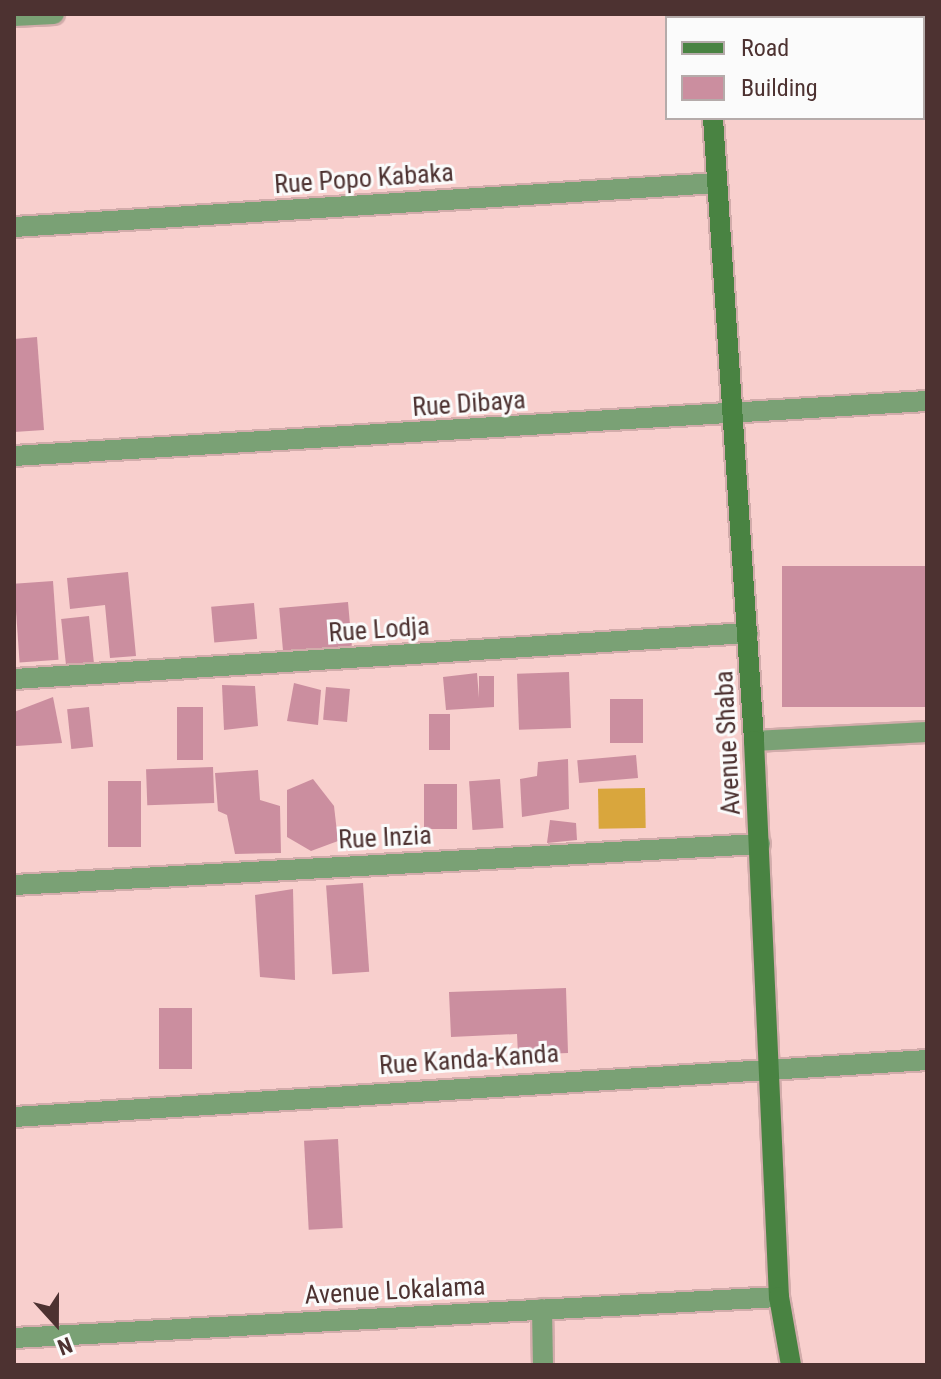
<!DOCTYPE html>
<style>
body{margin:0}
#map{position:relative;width:941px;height:1379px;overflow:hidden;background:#f8cfcd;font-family:"Roboto Condensed",sans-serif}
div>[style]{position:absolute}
.green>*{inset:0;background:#d9a63d;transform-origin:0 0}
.building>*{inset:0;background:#cb8e9f;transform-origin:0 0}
.roads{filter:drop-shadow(2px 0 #d2acab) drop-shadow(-2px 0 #d2acab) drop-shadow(0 2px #d2acab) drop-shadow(0 -2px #d2acab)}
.street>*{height:20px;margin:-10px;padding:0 10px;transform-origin:10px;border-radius:10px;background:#7aa175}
.secondary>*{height:20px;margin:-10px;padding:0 10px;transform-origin:10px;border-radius:10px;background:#498342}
span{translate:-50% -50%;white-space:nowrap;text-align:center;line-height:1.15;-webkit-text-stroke:6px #fbfbfb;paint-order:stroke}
.street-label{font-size:26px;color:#4d3231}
.frame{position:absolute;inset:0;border:16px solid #4d3231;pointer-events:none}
.legend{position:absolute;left:665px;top:16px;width:260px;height:104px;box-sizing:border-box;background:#fbfbfb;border:2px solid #b5abaa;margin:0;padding:10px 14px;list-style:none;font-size:24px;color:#4d3231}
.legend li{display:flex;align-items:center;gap:16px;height:40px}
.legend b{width:40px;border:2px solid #b5abaa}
.north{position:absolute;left:16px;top:1283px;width:80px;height:80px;-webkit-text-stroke:6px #fbfbfb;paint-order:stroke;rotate:159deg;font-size:22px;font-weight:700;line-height:32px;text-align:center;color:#4d3231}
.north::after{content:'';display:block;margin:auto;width:28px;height:36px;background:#4d3231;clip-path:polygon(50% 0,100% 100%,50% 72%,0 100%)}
</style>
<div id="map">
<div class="green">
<i style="left:645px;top:788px;width:40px;height:47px;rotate:89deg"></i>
</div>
<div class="building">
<i style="clip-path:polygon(37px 337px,44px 430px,14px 432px,14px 339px)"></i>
<i style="left:927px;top:566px;width:141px;height:145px;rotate:90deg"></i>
<i style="clip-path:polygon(128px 572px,136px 656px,110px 658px,105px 605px,70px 609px,67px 578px)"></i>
<i style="left:53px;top:581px;width:79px;height:39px;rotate:86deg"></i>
<i style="left:348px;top:602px;width:44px;height:69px;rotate:85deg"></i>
<i style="left:254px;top:603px;width:36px;height:43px;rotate:85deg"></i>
<i style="left:89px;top:616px;width:47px;height:28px;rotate:84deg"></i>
<i style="left:569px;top:672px;width:56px;height:52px;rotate:88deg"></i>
<i style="clip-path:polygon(477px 673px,479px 698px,479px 676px,494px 676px,494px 707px,446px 710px,443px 677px)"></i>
<i style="clip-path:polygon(294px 683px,321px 690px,318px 725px,287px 721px)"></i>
<i style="clip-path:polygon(222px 685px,255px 686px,258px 726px,224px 730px)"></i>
<i style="left:326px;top:687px;width:24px;height:33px;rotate:5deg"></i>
<i style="clip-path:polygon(53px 697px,62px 743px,16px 746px,14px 712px)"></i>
<i style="left:610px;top:699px;width:33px;height:44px"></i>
<i style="left:89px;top:707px;width:40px;height:22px;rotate:84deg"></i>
<i style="left:177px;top:707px;width:26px;height:53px"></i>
<i style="left:429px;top:714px;width:21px;height:36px"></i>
<i style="left:636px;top:755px;width:23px;height:59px;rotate:85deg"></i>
<i style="clip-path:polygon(568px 759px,569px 809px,522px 817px,520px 779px,537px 776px,538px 762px)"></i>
<i style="left:213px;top:767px;width:36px;height:67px;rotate:88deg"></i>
<i style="clip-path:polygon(258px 770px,260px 800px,280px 806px,281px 853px,235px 854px,227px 815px,218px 811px,215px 773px)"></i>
<i style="clip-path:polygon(313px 779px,334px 806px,338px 841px,311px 851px,287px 837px,287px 790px)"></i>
<i style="left:500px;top:779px;width:49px;height:31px;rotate:86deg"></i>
<i style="left:108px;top:781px;width:33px;height:66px"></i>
<i style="left:424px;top:784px;width:33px;height:45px"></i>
<i style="clip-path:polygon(550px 820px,576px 823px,577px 840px,547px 843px)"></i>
<i style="left:363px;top:883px;width:89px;height:37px;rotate:86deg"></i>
<i style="clip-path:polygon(293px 889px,295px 980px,260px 977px,255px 895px)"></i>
<i style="clip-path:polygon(566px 988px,568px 1053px,518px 1055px,517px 1034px,451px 1037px,449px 992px)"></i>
<i style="left:159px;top:1008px;width:33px;height:61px"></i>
<i style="left:338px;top:1139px;width:89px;height:34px;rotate:87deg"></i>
</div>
<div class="roads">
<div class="street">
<i style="left:14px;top:16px;width:40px;rotate:-2.9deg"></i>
<i style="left:923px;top:64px;width:4px"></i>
<i style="left:14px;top:227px;width:704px;rotate:-3.58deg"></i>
<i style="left:14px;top:456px;width:915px;rotate:-3.45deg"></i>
<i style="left:14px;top:679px;width:735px;rotate:-3.59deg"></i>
<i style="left:754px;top:741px;width:173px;rotate:-3deg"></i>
<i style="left:14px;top:885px;width:747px;rotate:-3.15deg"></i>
<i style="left:14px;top:1117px;width:915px;rotate:-3.57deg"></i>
<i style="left:542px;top:1309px;width:56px;rotate:89deg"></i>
<i style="left:14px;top:1338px;width:766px;rotate:-3.07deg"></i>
</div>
<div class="secondary">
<i style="left:705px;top:14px;width:4px;rotate:76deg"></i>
<i style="left:713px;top:118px;width:624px;rotate:86.23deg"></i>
<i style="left:754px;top:741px;width:557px;rotate:87.43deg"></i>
<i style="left:779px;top:1297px;width:69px;rotate:80deg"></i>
</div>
</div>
<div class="street-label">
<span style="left:364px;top:179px;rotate:-4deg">Rue Popo Kabaka</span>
<span style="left:469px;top:404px;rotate:-4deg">Rue Dibaya</span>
<span style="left:379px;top:630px;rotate:-4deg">Rue Lodja</span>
<span style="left:728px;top:743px;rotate:-93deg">Avenue Shaba</span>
<span style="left:385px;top:838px;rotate:-3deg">Rue Inzia</span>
<span style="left:469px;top:1060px;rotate:-4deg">Rue Kanda-Kanda</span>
<span style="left:395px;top:1291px;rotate:-3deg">Avenue Lokalama</span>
</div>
<div class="frame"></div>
<ul class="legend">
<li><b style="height:10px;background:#498342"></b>Road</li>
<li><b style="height:22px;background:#cb8e9f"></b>Building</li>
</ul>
<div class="north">N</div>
</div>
